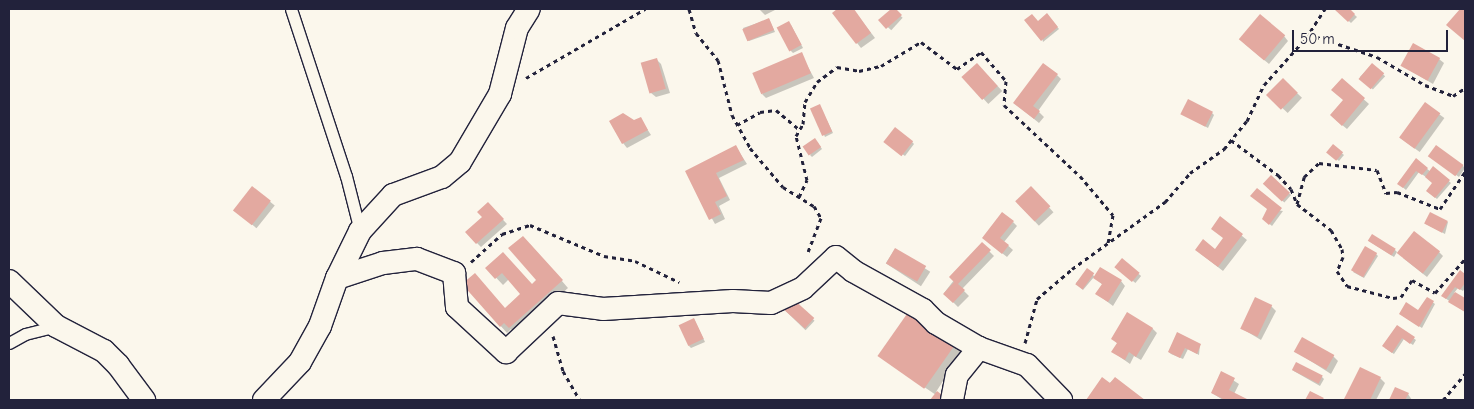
<!DOCTYPE html>
<style>
body{margin:0}
#map{position:relative;width:1474px;height:409px;overflow:hidden;background:#fbf7ec;font-family:"Comic Neue",sans-serif}
div>[style]{position:absolute}
.shadow>*{inset:0;background:#0003;transform-origin:0 0}
.building>*{inset:0;background:#e3a9a0;transform-origin:0 0}
.path>*{height:3px;margin-top:-1.5px;transform-origin:0;background:repeating-linear-gradient(90deg,#22223b 0 4px,transparent 0 8px)}
.roads{filter:drop-shadow(1px 0 #22223b) drop-shadow(-1px 0 #22223b) drop-shadow(0 1px #22223b) drop-shadow(0 -1px #22223b)}
.service>*{height:11px;margin:-5.5px;padding:0 5.5px;transform-origin:5.5px;border-radius:5.5px;background:#fbf7ec}
.minor>*{height:22px;margin:-11px;padding:0 11px;transform-origin:11px;border-radius:11px;background:#fbf7ec}
span{translate:-50% -50%;white-space:nowrap;text-align:center;line-height:1.15;-webkit-text-stroke:4.5px #fbf7ec;paint-order:stroke}
.frame{position:absolute;inset:0;border:10px solid #22223b;pointer-events:none}
.scale{position:absolute;left:1292px;top:30px;width:156px;height:22px;box-sizing:border-box;border:2px solid #22223b;border-top:0;padding-left:6px;font-size:15px;line-height:18px;white-space:nowrap;color:#22223b;-webkit-text-stroke:4px #fbf7ec;paint-order:stroke}
</style>
<div id="map">
<div class="shadow">
<i style="clip-path:polygon(759px 9px,777px 9px,765px 15px)"></i>
<i style="clip-path:polygon(839px 9px,853px 9px,875px 38px,861px 48px,833px 13px)"></i>
<i style="left:893px;top:9px;width:13px;height:17px;rotate:42deg"></i>
<i style="clip-path:polygon(1336px 9px,1348px 9px,1357px 17px,1351px 23px)"></i>
<i style="clip-path:polygon(1049px 17px,1059px 29px,1043px 42px,1038px 23px)"></i>
<i style="clip-path:polygon(769px 19px,775px 32px,749px 41px,747px 39px,743px 28px)"></i>
<i style="clip-path:polygon(791px 25px,803px 48px,793px 53px,791px 51px)"></i>
<i style="clip-path:polygon(1284px 36px,1288px 41px,1269px 64px,1245px 44px)"></i>
<i style="clip-path:polygon(801px 54px,814px 78px,766px 98px,762px 94px)"></i>
<i style="clip-path:polygon(1439px 59px,1444px 63px,1433px 84px,1403px 66px)"></i>
<i style="clip-path:polygon(657px 60px,661px 64px,670px 93px,656px 97px,651px 93px)"></i>
<i style="left:977px;top:64px;width:37px;height:19px;rotate:47deg"></i>
<i style="left:1372px;top:64px;width:18px;height:18px;rotate:43deg"></i>
<i style="clip-path:polygon(1057px 75px,1061px 79px,1038px 111px,1044px 117px,1039px 123px,1014px 103px)"></i>
<i style="left:1283px;top:80px;width:26px;height:21px;rotate:43deg"></i>
<i style="clip-path:polygon(1342px 80px,1369px 104px,1347px 129px,1336px 120px,1344px 100px)"></i>
<i style="left:1425px;top:104px;width:24px;height:42px;rotate:36deg"></i>
<i style="clip-path:polygon(821px 108px,833px 133px,825px 137px,812px 109px)"></i>
<i style="clip-path:polygon(1212px 113px,1214px 115px,1208px 128px,1183px 114px)"></i>
<i style="clip-path:polygon(640px 118px,651px 135px,627px 148px,623px 143px)"></i>
<i style="clip-path:polygon(817px 142px,822px 149px,812px 157px,810px 155px)"></i>
<i style="clip-path:polygon(912px 142px,914px 144px,905px 156px,888px 144px)"></i>
<i style="clip-path:polygon(1333px 146px,1344px 155px,1339px 161px,1330px 154px)"></i>
<i style="clip-path:polygon(736px 147px,747px 164px,719px 178px,730px 200px,719px 206px,725px 219px,715px 224px,686px 172px)"></i>
<i style="clip-path:polygon(1431px 158px,1463px 166px,1465px 168px,1459px 177px)"></i>
<i style="clip-path:polygon(1416px 160px,1431px 172px,1434px 168px,1451px 183px,1437px 199px,1427px 191px,1434px 183px,1419px 172px,1406px 190px,1400px 185px)"></i>
<i style="left:1271px;top:177px;width:27px;height:10px;rotate:42deg"></i>
<i style="left:253px;top:188px;width:28px;height:29px;rotate:39deg"></i>
<i style="left:1031px;top:188px;width:33px;height:20px;rotate:47deg"></i>
<i style="clip-path:polygon(488px 204px,507px 224px,481px 247px,467px 233px,484px 217px)"></i>
<i style="clip-path:polygon(1268px 209px,1283px 211px,1272px 226px,1266px 221px)"></i>
<i style="clip-path:polygon(1220px 218px,1247px 240px,1223px 271px,1201px 254px,1215px 251px,1224px 239px)"></i>
<i style="clip-path:polygon(1013px 222px,1017px 226px,1004px 242px,1013px 250px,1007px 257px,988px 242px)"></i>
<i style="clip-path:polygon(1448px 222px,1445px 234px,1426px 224px)"></i>
<i style="clip-path:polygon(1369px 241px,1395px 250px,1397px 252px,1394px 257px)"></i>
<i style="clip-path:polygon(530px 244px,568px 288px,516px 334px,511px 329px,507px 333px,464px 285px,505px 309px,522px 294px,509px 279px,503px 285px,487px 268px,503px 254px,532px 285px,538px 280px)"></i>
<i style="clip-path:polygon(982px 244px,994px 256px,962px 289px,969px 296px,958px 307px,944px 293px)"></i>
<i style="left:895px;top:249px;width:42px;height:17px;rotate:33deg"></i>
<i style="clip-path:polygon(1439px 252px,1443px 256px,1427px 277px,1403px 258px)"></i>
<i style="clip-path:polygon(1376px 254px,1378px 256px,1364px 278px,1353px 272px)"></i>
<i style="left:1122px;top:260px;width:25px;height:9px;rotate:40deg"></i>
<i style="clip-path:polygon(1088px 270px,1095px 277px,1121px 281px,1125px 286px,1113px 306px,1097px 294px,1103px 285px,1094px 277px,1083px 290px,1076px 283px)"></i>
<i style="clip-path:polygon(1460px 272px,1465px 275px,1465px 288px,1463px 291px,1458px 288px,1454px 293px,1465px 300px,1465px 312px,1445px 298px)"></i>
<i style="clip-path:polygon(1427px 298px,1435px 304px,1422px 328px,1400px 314px,1419px 311px)"></i>
<i style="left:793px;top:300px;width:30px;height:13px;rotate:44deg"></i>
<i style="clip-path:polygon(1271px 306px,1276px 311px,1261px 340px,1241px 328px)"></i>
<i style="clip-path:polygon(694px 319px,705px 342px,691px 348px,689px 346px)"></i>
<i style="clip-path:polygon(1397px 326px,1416px 340px,1413px 345px,1404px 339px,1394px 354px,1385px 348px)"></i>
<i style="clip-path:polygon(1152px 328px,1157px 333px,1141px 360px,1134px 356px,1130px 364px,1113px 352px,1118px 344px,1113px 339px)"></i>
<i style="clip-path:polygon(1178px 334px,1200px 345px,1199px 355px,1188px 349px,1183px 359px,1171px 354px,1169px 352px)"></i>
<i style="clip-path:polygon(955px 345px,962px 351px,936px 392px,947px 400px,931px 400px,936px 395px,880px 357px)"></i>
<i style="clip-path:polygon(1295px 351px,1333px 356px,1338px 361px,1331px 374px)"></i>
<i style="clip-path:polygon(1292px 370px,1322px 377px,1324px 379px,1320px 386px)"></i>
<i style="clip-path:polygon(1222px 373px,1239px 384px,1234px 394px,1246px 400px,1223px 400px,1212px 393px)"></i>
<i style="clip-path:polygon(1380px 378px,1385px 383px,1376px 400px,1346px 399px)"></i>
<i style="clip-path:polygon(1115px 379px,1143px 400px,1087px 399px)"></i>
<i style="clip-path:polygon(1396px 388px,1408px 394px,1412px 400px,1390px 400px)"></i>
</div>
<div class="building">
<i style="clip-path:polygon(837px 9px,854px 9px,871px 33px,856px 44px,832px 13px)"></i>
<i style="clip-path:polygon(891px 9px,896px 9px,902px 15px,886px 29px,878px 20px)"></i>
<i style="clip-path:polygon(1334px 9px,1350px 9px,1355px 14px,1348px 22px)"></i>
<i style="clip-path:polygon(1460px 9px,1465px 9px,1465px 41px,1446px 25px)"></i>
<i style="clip-path:polygon(1047px 13px,1058px 27px,1041px 41px,1024px 20px,1032px 14px,1038px 21px)"></i>
<i style="left:1260px;top:14px;width:33px;height:33px;rotate:40deg"></i>
<i style="left:769px;top:18px;width:13px;height:29px;rotate:67deg"></i>
<i style="left:789px;top:21px;width:27px;height:14px;rotate:62deg"></i>
<i style="left:1413px;top:43px;width:31px;height:26px;rotate:29deg"></i>
<i style="left:802px;top:52px;width:23px;height:54px;rotate:67deg"></i>
<i style="left:657px;top:58px;width:32px;height:17px;rotate:74deg"></i>
<i style="left:977px;top:63px;width:31px;height:21px;rotate:48deg"></i>
<i style="clip-path:polygon(1043px 63px,1058px 74px,1033px 106px,1040px 111px,1034px 119px,1013px 103px)"></i>
<i style="left:1372px;top:63px;width:16px;height:21px;rotate:40deg"></i>
<i style="left:1283px;top:78px;width:21px;height:24px;rotate:45deg"></i>
<i style="clip-path:polygon(1342px 78px,1365px 98px,1342px 126px,1330px 115px,1343px 100px,1331px 90px)"></i>
<i style="left:1188px;top:99px;width:28px;height:17px;rotate:27deg"></i>
<i style="left:1425px;top:102px;width:19px;height:44px;rotate:36deg"></i>
<i style="left:820px;top:104px;width:30px;height:11px;rotate:66deg"></i>
<i style="clip-path:polygon(623px 113px,634px 120px,641px 117px,648px 130px,622px 144px,609px 121px)"></i>
<i style="left:895px;top:127px;width:23px;height:19px;rotate:38deg"></i>
<i style="left:815px;top:138px;width:11px;height:15px;rotate:56deg"></i>
<i style="left:1333px;top:144px;width:13px;height:11px;rotate:39deg"></i>
<i style="clip-path:polygon(736px 145px,744px 160px,716px 173px,727px 196px,715px 202px,721px 214px,709px 220px,685px 171px)"></i>
<i style="left:1436px;top:145px;width:34px;height:14px;rotate:36deg"></i>
<i style="clip-path:polygon(1416px 158px,1428px 168px,1422px 175px,1416px 171px,1403px 188px,1397px 184px)"></i>
<i style="clip-path:polygon(1433px 166px,1450px 180px,1435px 198px,1426px 191px,1432px 183px,1425px 177px)"></i>
<i style="left:1271px;top:175px;width:26px;height:12px;rotate:43deg"></i>
<i style="left:252px;top:186px;width:24px;height:31px;rotate:38deg"></i>
<i style="left:1031px;top:186px;width:28px;height:22px;rotate:46deg"></i>
<i style="clip-path:polygon(1257px 188px,1282px 208px,1269px 225px,1262px 219px,1267px 209px,1250px 196px)"></i>
<i style="clip-path:polygon(488px 202px,504px 219px,476px 244px,465px 232px,482px 217px,477px 212px)"></i>
<i style="clip-path:polygon(1002px 212px,1014px 221px,1000px 238px,1009px 245px,1002px 254px,982px 238px)"></i>
<i style="left:1430px;top:212px;width:20px;height:13px;rotate:27deg"></i>
<i style="clip-path:polygon(1220px 216px,1243px 234px,1218px 267px,1195px 250px,1203px 239px,1215px 249px,1223px 238px,1211px 229px)"></i>
<i style="left:1414px;top:231px;width:33px;height:28px;rotate:38deg"></i>
<i style="left:1372px;top:234px;width:28px;height:8px;rotate:32deg"></i>
<i style="clip-path:polygon(523px 236px,563px 280px,509px 328px,504px 323px,500px 327px,462px 284px,475px 273px,505px 308px,520px 294px,502px 273px,495px 279px,485px 268px,503px 252px,532px 284px,536px 280px,508px 248px)"></i>
<i style="clip-path:polygon(982px 242px,991px 250px,958px 284px,965px 290px,953px 303px,943px 294px,954px 282px,949px 277px)"></i>
<i style="left:1365px;top:246px;width:14px;height:28px;rotate:30deg"></i>
<i style="left:895px;top:248px;width:36px;height:18px;rotate:30deg"></i>
<i style="left:1122px;top:258px;width:23px;height:12px;rotate:40deg"></i>
<i style="clip-path:polygon(1100px 267px,1122px 280px,1108px 302px,1095px 294px,1102px 284px,1093px 278px)"></i>
<i style="left:1087px;top:268px;width:9px;height:20px;rotate:36deg"></i>
<i style="clip-path:polygon(1460px 270px,1465px 274px,1465px 283px,1460px 290px,1455px 287px,1446px 299px,1441px 296px)"></i>
<i style="clip-path:polygon(1455px 292px,1465px 298px,1465px 312px,1448px 302px)"></i>
<i style="left:1255px;top:297px;width:19px;height:35px;rotate:25deg"></i>
<i style="clip-path:polygon(1427px 297px,1434px 301px,1419px 327px,1399px 314px,1406px 302px,1418px 310px)"></i>
<i style="left:792px;top:298px;width:30px;height:14px;rotate:42deg"></i>
<i style="left:909px;top:311px;width:57px;height:55px;rotate:35deg"></i>
<i style="clip-path:polygon(1127px 312px,1153px 328px,1136px 357px,1129px 352px,1125px 360px,1111px 352px,1117px 343px,1111px 339px)"></i>
<i style="left:694px;top:318px;width:23px;height:17px;rotate:65deg"></i>
<i style="clip-path:polygon(1397px 325px,1415px 337px,1410px 344px,1402px 338px,1392px 353px,1382px 346px)"></i>
<i style="clip-path:polygon(1177px 332px,1201px 344px,1197px 354px,1185px 348px,1180px 358px,1168px 352px)"></i>
<i style="left:1302px;top:337px;width:37px;height:17px;rotate:29deg"></i>
<i style="left:1296px;top:362px;width:30px;height:9px;rotate:27deg"></i>
<i style="clip-path:polygon(1360px 367px,1381px 377px,1370px 400px,1347px 400px,1344px 399px)"></i>
<i style="clip-path:polygon(1221px 371px,1235px 378px,1229px 390px,1249px 400px,1225px 400px,1211px 393px)"></i>
<i style="clip-path:polygon(1102px 377px,1110px 383px,1115px 377px,1145px 400px,1086px 400px)"></i>
<i style="clip-path:polygon(1395px 387px,1409px 393px,1405px 400px,1389px 400px)"></i>
<i style="clip-path:polygon(937px 391px,946px 398px,944px 400px,930px 400px)"></i>
<i style="clip-path:polygon(1310px 391px,1324px 398px,1322px 400px,1305px 400px)"></i>
</div>
<div class="path">
<i style="left:689px;top:9px;width:25px;rotate:74deg"></i>
<i style="left:696px;top:33px;width:35px;rotate:51deg"></i>
<i style="left:718px;top:60px;width:57px;rotate:75.7deg"></i>
<i style="left:732px;top:115px;width:38px;rotate:61deg"></i>
<i style="left:750px;top:148px;width:51px;rotate:49.8deg"></i>
<i style="left:783px;top:187px;width:36px;rotate:32deg"></i>
<i style="left:814px;top:206px;width:14px;rotate:60deg"></i>
<i style="left:821px;top:218px;width:36px;rotate:111deg"></i>
<i style="left:1308px;top:34px;width:73px;rotate:18.4deg"></i>
<i style="left:1377px;top:57px;width:56px;rotate:30.3deg"></i>
<i style="left:1425px;top:85px;width:30px;rotate:21deg"></i>
<i style="left:1453px;top:96px;width:14px;rotate:-34deg"></i>
<i style="left:526px;top:78px;width:138px;rotate:-30.1deg"></i>
<i style="left:737px;top:125px;width:26px;rotate:-29deg"></i>
<i style="left:760px;top:112px;width:16px;rotate:-7deg"></i>
<i style="left:776px;top:110px;width:31px;rotate:40deg"></i>
<i style="left:1231px;top:140px;width:59px;rotate:36.7deg"></i>
<i style="left:1278px;top:175px;width:19px;rotate:47deg"></i>
<i style="left:1291px;top:189px;width:16px;rotate:68deg"></i>
<i style="left:1297px;top:204px;width:43px;rotate:37.4deg"></i>
<i style="left:1331px;top:230px;width:22px;rotate:60deg"></i>
<i style="left:1342px;top:249px;width:8px;rotate:83deg"></i>
<i style="left:1343px;top:257px;width:15px;rotate:113deg"></i>
<i style="left:1337px;top:271px;width:18px;rotate:56deg"></i>
<i style="left:1347px;top:286px;width:48px;rotate:14.6deg"></i>
<i style="left:1393px;top:298px;width:8px;rotate:-7deg"></i>
<i style="left:1401px;top:297px;width:20px;rotate:-57deg"></i>
<i style="left:1412px;top:280px;width:26px;rotate:29deg"></i>
<i style="left:1435px;top:293px;width:45px;rotate:-48.6deg"></i>
<i style="left:799px;top:197px;width:19px;rotate:-65deg"></i>
<i style="left:807px;top:180px;width:45px;rotate:-104deg"></i>
<i style="left:796px;top:136px;width:14px;rotate:-60deg"></i>
<i style="left:803px;top:124px;width:22px;rotate:-85deg"></i>
<i style="left:805px;top:102px;width:23px;rotate:-59deg"></i>
<i style="left:817px;top:82px;width:25px;rotate:-37deg"></i>
<i style="left:837px;top:67px;width:22px;rotate:10deg"></i>
<i style="left:859px;top:71px;width:23px;rotate:-13deg"></i>
<i style="left:881px;top:66px;width:47px;rotate:-31deg"></i>
<i style="left:921px;top:42px;width:45px;rotate:36.9deg"></i>
<i style="left:957px;top:69px;width:29px;rotate:-35deg"></i>
<i style="left:981px;top:52px;width:38px;rotate:49deg"></i>
<i style="left:1006px;top:81px;width:24px;rotate:95deg"></i>
<i style="left:1004px;top:105px;width:104px;rotate:43.1deg"></i>
<i style="left:1080px;top:176px;width:51px;rotate:49.8deg"></i>
<i style="left:1113px;top:215px;width:29px;rotate:100deg"></i>
<i style="left:1297px;top:204px;width:28px;rotate:-75deg"></i>
<i style="left:1304px;top:177px;width:21px;rotate:-43deg"></i>
<i style="left:1319px;top:163px;width:58px;rotate:6.9deg"></i>
<i style="left:1377px;top:170px;width:25px;rotate:69deg"></i>
<i style="left:1386px;top:193px;width:11px;rotate:-5deg"></i>
<i style="left:1397px;top:192px;width:46px;rotate:21.6deg"></i>
<i style="left:1440px;top:209px;width:45px;rotate:-56deg"></i>
<i style="left:471px;top:262px;width:42px;rotate:-42.1deg"></i>
<i style="left:502px;top:234px;width:29px;rotate:-18deg"></i>
<i style="left:530px;top:225px;width:80px;rotate:22.7deg"></i>
<i style="left:604px;top:256px;width:31px;rotate:9deg"></i>
<i style="left:635px;top:261px;width:49px;rotate:25.5deg"></i>
<i style="left:553px;top:336px;width:36px;rotate:74deg"></i>
<i style="left:563px;top:371px;width:34px;rotate:60deg"></i>
<i style="left:1025px;top:343px;width:46px;rotate:-74.7deg"></i>
<i style="left:1037px;top:299px;width:46px;rotate:-40.6deg"></i>
<i style="left:1072px;top:269px;width:115px;rotate:-35.8deg"></i>
<i style="left:1165px;top:202px;width:38px;rotate:-49deg"></i>
<i style="left:1190px;top:173px;width:42px;rotate:-35.2deg"></i>
<i style="left:1224px;top:149px;width:36px;rotate:-51deg"></i>
<i style="left:1247px;top:121px;width:40px;rotate:-65deg"></i>
<i style="left:1264px;top:85px;width:63px;rotate:-48.2deg"></i>
<i style="left:1306px;top:38px;width:35px;rotate:-57deg"></i>
<i style="left:1443px;top:400px;width:34px;rotate:-50deg"></i>
</div>
<div class="roads">
<div class="service">
<i style="left:291px;top:9px;width:176px;rotate:71.8deg"></i>
<i style="left:346px;top:176px;width:57px;rotate:75.7deg"></i>
<i style="left:9px;top:343px;width:18px;rotate:-29deg"></i>
<i style="left:25px;top:334px;width:32px;rotate:-14deg"></i>
</div>
<div class="minor">
<i style="left:337px;top:278px;width:48px;rotate:-18.1deg"></i>
<i style="left:383px;top:263px;width:34px;rotate:-7deg"></i>
<i style="left:417px;top:259px;width:40px;rotate:21deg"></i>
<i style="left:454px;top:273px;width:34px;rotate:85deg"></i>
<i style="left:457px;top:307px;width:67px;rotate:42.6deg"></i>
<i style="left:506px;top:352px;width:71px;rotate:-43.3deg"></i>
<i style="left:558px;top:303px;width:45px;rotate:7.6deg"></i>
<i style="left:603px;top:309px;width:130px;rotate:-3.5deg"></i>
<i style="left:733px;top:301px;width:38px;rotate:3deg"></i>
<i style="left:771px;top:303px;width:35px;rotate:-25deg"></i>
<i style="left:803px;top:288px;width:45px;rotate:-43.2deg"></i>
<i style="left:836px;top:257px;width:22px;rotate:39deg"></i>
<i style="left:853px;top:271px;width:80px;rotate:29.1deg"></i>
<i style="left:923px;top:310px;width:18px;rotate:45deg"></i>
<i style="left:936px;top:323px;width:50px;rotate:30.2deg"></i>
<i style="left:979px;top:348px;width:51px;rotate:19.5deg"></i>
<i style="left:1027px;top:365px;width:49px;rotate:45.8deg"></i>
<i style="left:9px;top:281px;width:65px;rotate:43.8deg"></i>
<i style="left:56px;top:326px;width:54px;rotate:27.5deg"></i>
<i style="left:104px;top:351px;width:20px;rotate:45deg"></i>
<i style="left:118px;top:365px;width:44px;rotate:53.4deg"></i>
<i style="left:264px;top:400px;width:52px;rotate:-46.5deg"></i>
<i style="left:300px;top:362px;width:41px;rotate:-60.9deg"></i>
<i style="left:320px;top:326px;width:51px;rotate:-70.5deg"></i>
<i style="left:337px;top:278px;width:52px;rotate:-63.9deg"></i>
<i style="left:360px;top:231px;width:49px;rotate:-47.5deg"></i>
<i style="left:393px;top:195px;width:52px;rotate:-20.2deg"></i>
<i style="left:442px;top:177px;width:23px;rotate:-40deg"></i>
<i style="left:460px;top:162px;width:79px;rotate:-59.5deg"></i>
<i style="left:500px;top:94px;width:68px;rotate:-75.6deg"></i>
<i style="left:517px;top:28px;width:22px;rotate:-58deg"></i>
<i style="left:952px;top:400px;width:25px;rotate:-79deg"></i>
<i style="left:957px;top:375px;width:35px;rotate:-51deg"></i>
</div>
</div>
<div class="frame"></div>
<div class="scale">50 m</div>
</div>
